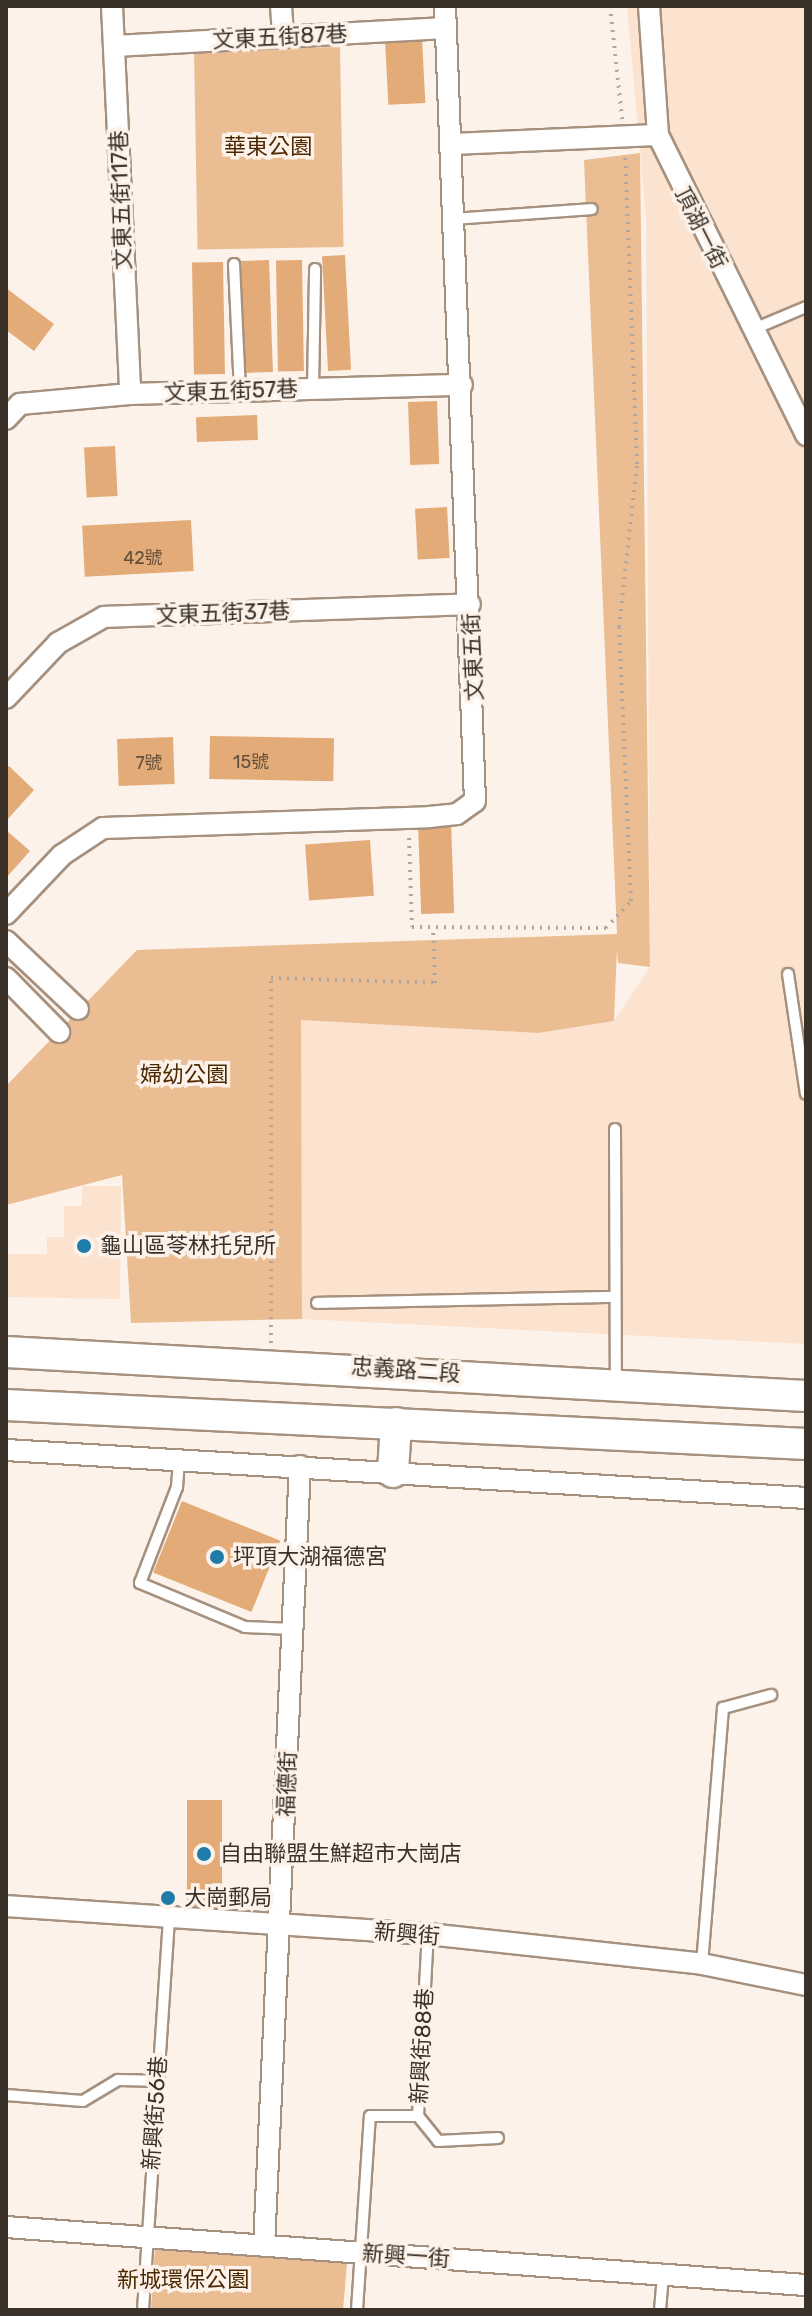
<!DOCTYPE html>
<meta charset="utf-8">
<style>
body{margin:0}
#map{position:relative;width:812px;height:2316px;overflow:hidden;background:#fcf2ea;font-family:Rubik,"Noto Sans TC",sans-serif}
div>[style]{position:absolute}
.built>*{inset:0;background:#fbe3cf}
.green>*{inset:0;background:#ebbd93;transform-origin:0 0}
.building>*{inset:0;background:#e3ab77;transform-origin:0 0}
.path>*{height:4px;margin-top:-2px;transform-origin:0;background:repeating-linear-gradient(90deg,#b0a69e 0 2px,transparent 0 8px)}
.roads{filter:drop-shadow(2px 0 #a6907e) drop-shadow(-2px 0 #a6907e) drop-shadow(0 2px #a6907e) drop-shadow(0 -2px #a6907e)}
.lane>*{height:10px;margin:-5px;padding:0 5px;transform-origin:5px;border-radius:5px;background:#fff}
.street>*{height:20px;margin:-10px;padding:0 10px;transform-origin:10px;border-radius:10px;background:#fff}
.secondary>*{height:30px;margin:-15px;padding:0 15px;transform-origin:15px;border-radius:15px;background:#fff}
.dots>*{width:22px;height:22px;translate:-50% -50%;box-sizing:border-box;border:4px solid #fcf2ea;border-radius:50%}
span{translate:-50% -50%;white-space:nowrap;text-align:center;line-height:1.15;-webkit-text-stroke:7px #fcf2ea;paint-order:stroke}
.number-label{font-size:18px;color:#64503c}
.number-label span{-webkit-text-stroke-width:0}
.street-label{font-size:22px;color:#3a3129}
.park-label{font-size:22px;color:#4c2800}
.poi-label{font-size:22px;color:#3a3129}
.left{translate:0 -50%;text-align:left}
.frame{position:absolute;inset:0;border:8px solid #3a3129;pointer-events:none}
</style>
<div id="map">
<div class="built">
<i style="clip-path:polygon(627px 6px,806px 6px,806px 1344px,302px 1319px,300px 1019px,538px 1033px,614px 1021px,650px 967px,646px 217px)"></i>
<i style="clip-path:polygon(82px 1186px,121px 1186px,120px 1299px,6px 1297px,6px 1254px,47px 1254px,47px 1237px,64px 1237px,64px 1206px,82px 1206px)"></i>
</div>
<div class="green">
<i style="left:340px;top:47px;width:200px;height:146px;rotate:89deg"></i>
<i style="clip-path:polygon(640px 153px,650px 967px,618px 963px,617px 949px,614px 1021px,538px 1033px,301px 1020px,302px 1319px,131px 1323px,122px 1175px,6px 1205px,6px 1086px,137px 950px,617px 934px,584px 160px)"></i>
<i style="clip-path:polygon(155px 2249px,347px 2263px,343px 2310px,151px 2310px)"></i>
</div>
<div class="building">
<i style="left:422px;top:39px;width:64px;height:37px;rotate:87deg"></i>
<i style="left:345px;top:255px;width:115px;height:23px;rotate:87deg"></i>
<i style="left:269px;top:260px;width:112px;height:28px;rotate:88deg"></i>
<i style="left:302px;top:260px;width:111px;height:26px;rotate:89deg"></i>
<i style="left:223px;top:262px;width:112px;height:31px;rotate:89deg"></i>
<i style="clip-path:polygon(6px 288px,54px 324px,34px 351px,6px 330px)"></i>
<i style="left:437px;top:401px;width:63px;height:29px;rotate:88deg"></i>
<i style="left:257px;top:415px;width:25px;height:61px;rotate:88deg"></i>
<i style="left:115px;top:446px;width:50px;height:31px;rotate:87deg"></i>
<i style="left:447px;top:507px;width:51px;height:32px;rotate:87deg"></i>
<i style="left:191px;top:520px;width:51px;height:109px;rotate:87deg"></i>
<i style="left:210px;top:736px;width:124px;height:43px;rotate:1deg"></i>
<i style="left:173px;top:737px;width:47px;height:56px;rotate:88deg"></i>
<i style="clip-path:polygon(9px 766px,34px 790px,6px 821px,6px 769px)"></i>
<i style="left:451px;top:822px;width:91px;height:33px;rotate:88deg"></i>
<i style="clip-path:polygon(6px 830px,30px 851px,6px 878px)"></i>
<i style="left:370px;top:840px;width:56px;height:65px;rotate:86deg"></i>
<i style="left:182px;top:1501px;width:106px;height:77px;rotate:22deg"></i>
<i style="left:187px;top:1800px;width:35px;height:108px"></i>
</div>
<div class="path">
<i style="left:610px;top:6px;width:114px;rotate:83.9deg"></i>
<i style="left:409px;top:838px;width:89px;rotate:88.1deg"></i>
<i style="left:412px;top:927px;width:194px;rotate:0.3deg"></i>
<i style="left:606px;top:928px;width:37px;rotate:-47deg"></i>
<i style="left:631px;top:901px;width:274px;rotate:-92.5deg"></i>
<i style="left:619px;top:627px;width:164px;rotate:-83.7deg"></i>
<i style="left:637px;top:464px;width:308px;rotate:-92.2deg"></i>
<i style="left:271px;top:1343px;width:365px;rotate:-90deg"></i>
<i style="left:271px;top:978px;width:164px;rotate:1.7deg"></i>
<i style="left:435px;top:983px;width:56px;rotate:-92deg"></i>
</div>
<div class="roads">
<div class="lane">
<i style="left:454px;top:219px;width:138px;rotate:-4.1deg"></i>
<i style="left:234px;top:264px;width:127px;rotate:87.3deg"></i>
<i style="left:754px;top:329px;width:56px;rotate:-22.9deg"></i>
<i style="left:313px;top:389px;width:120px;rotate:-89deg"></i>
<i style="left:788px;top:974px;width:121px;rotate:81.5deg"></i>
<i style="left:615px;top:1129px;width:252px;rotate:89.8deg"></i>
<i style="left:317px;top:1303px;width:297px;rotate:-1.2deg"></i>
<i style="left:179px;top:1459px;width:28px;rotate:94deg"></i>
<i style="left:177px;top:1487px;width:103px;rotate:111.1deg"></i>
<i style="left:140px;top:1583px;width:114px;rotate:22.7deg"></i>
<i style="left:245px;top:1627px;width:48px;rotate:2.4deg"></i>
<i style="left:702px;top:1964px;width:257px;rotate:-85.3deg"></i>
<i style="left:723px;top:1708px;width:50px;rotate:-15.2deg"></i>
<i style="left:6px;top:2095px;width:77px;rotate:4.5deg"></i>
<i style="left:83px;top:2101px;width:41px;rotate:-31deg"></i>
<i style="left:118px;top:2080px;width:39px;rotate:1deg"></i>
<i style="left:418px;top:2116px;width:32px;rotate:51deg"></i>
<i style="left:438px;top:2141px;width:60px;rotate:-2.9deg"></i>
<i style="left:143px;top:2310px;width:394px;rotate:-86.2deg"></i>
<i style="left:357px;top:2310px;width:194px;rotate:-86.2deg"></i>
<i style="left:370px;top:2116px;width:48px"></i>
<i style="left:418px;top:2116px;width:182px;rotate:-86.9deg"></i>
<i style="left:660px;top:2310px;width:37px;rotate:-85deg"></i>
</div>
<div class="street">
<i style="left:112px;top:6px;width:388px;rotate:87.3deg"></i>
<i style="left:281px;top:6px;width:31px;rotate:86deg"></i>
<i style="left:649px;top:6px;width:129px;rotate:86deg"></i>
<i style="left:658px;top:135px;width:335px;rotate:63.7deg"></i>
<i style="left:115px;top:46px;width:331px;rotate:-3.1deg"></i>
<i style="left:451px;top:144px;width:207px;rotate:-2.5deg"></i>
<i style="left:6px;top:419px;width:21px;rotate:-47deg"></i>
<i style="left:20px;top:404px;width:110px;rotate:-5.2deg"></i>
<i style="left:130px;top:394px;width:332px;rotate:-1.6deg"></i>
<i style="left:6px;top:698px;width:76px;rotate:-46.6deg"></i>
<i style="left:58px;top:643px;width:53px;rotate:-29.5deg"></i>
<i style="left:104px;top:617px;width:366px;rotate:-2deg"></i>
<i style="left:6px;top:914px;width:81px;rotate:-46.5deg"></i>
<i style="left:62px;top:855px;width:49px;rotate:-33.4deg"></i>
<i style="left:103px;top:828px;width:326px;rotate:-1.9deg"></i>
<i style="left:429px;top:817px;width:28px;rotate:-6deg"></i>
<i style="left:457px;top:814px;width:22px;rotate:-36deg"></i>
<i style="left:475px;top:801px;width:796px;rotate:-92.16deg"></i>
<i style="left:6px;top:941px;width:99px;rotate:43.4deg"></i>
<i style="left:6px;top:978px;width:76px;rotate:45.5deg"></i>
<i style="left:6px;top:1450px;width:801px;rotate:3.43deg"></i>
<i style="left:6px;top:1906px;width:423px;rotate:3.8deg"></i>
<i style="left:428px;top:1934px;width:276px;rotate:6.2deg"></i>
<i style="left:702px;top:1964px;width:106px;rotate:11.4deg"></i>
<i style="left:6px;top:2227px;width:802px;rotate:4.15deg"></i>
<i style="left:264px;top:2246px;width:781px;rotate:-87.36deg"></i>
</div>
<div class="secondary">
<i style="left:6px;top:1352px;width:801px;rotate:3.15deg"></i>
<i style="left:6px;top:1405px;width:801px;rotate:2.79deg"></i>
<i style="left:393px;top:1472px;width:49px;rotate:-86.5deg"></i>
</div>
</div>
<div class="dots">
<i style="left:84px;top:1246px;background:#1f7ca9"></i>
<i style="left:217px;top:1557px;background:#1f7ca9"></i>
<i style="left:204px;top:1854px;background:#1f7ca9"></i>
<i style="left:168px;top:1898px;background:#1f7ca9"></i>
</div>
<div class="number-label">
<span style="left:143px;top:558px">42號</span>
<span style="left:251px;top:762px">15號</span>
<span style="left:149px;top:763px">7號</span>
</div>
<div class="street-label">
<span style="left:280px;top:37px;rotate:-3deg">文東五街87巷</span>
<span style="left:121px;top:200px;rotate:-92deg">文東五街117巷</span>
<span style="left:701px;top:228px;rotate:63deg">頂湖一街</span>
<span style="left:231px;top:391px;rotate:-2deg">文東五街57巷</span>
<span style="left:223px;top:613px;rotate:-2deg">文東五街37巷</span>
<span style="left:473px;top:657px;rotate:-93deg">文東五街</span>
<span style="left:406px;top:1370px;rotate:4deg">忠義路二段</span>
<span style="left:287px;top:1784px;rotate:-88deg">福德街</span>
<span style="left:407px;top:1934px;rotate:5deg">新興街</span>
<span style="left:422px;top:2046px;rotate:-87deg">新興街88巷</span>
<span style="left:155px;top:2113px;rotate:-86deg">新興街56巷</span>
<span style="left:406px;top:2256px;rotate:4deg">新興一街</span>
</div>
<div class="park-label">
<span style="left:268px;top:147px">華東公園</span>
<span style="left:184px;top:1075px">婦幼公園</span>
<span style="left:183px;top:2280px">新城環保公園</span>
</div>
<div class="poi-label">
<span class="left" style="left:100px;top:1246px">龜山區苓林托兒所</span>
<span class="left" style="left:233px;top:1557px">坪頂大湖福德宮</span>
<span class="left" style="left:220px;top:1854px">自由聯盟生鮮超市大崗店</span>
<span class="left" style="left:184px;top:1898px">大崗郵局</span>
</div>
<div class="frame"></div>
</div>
